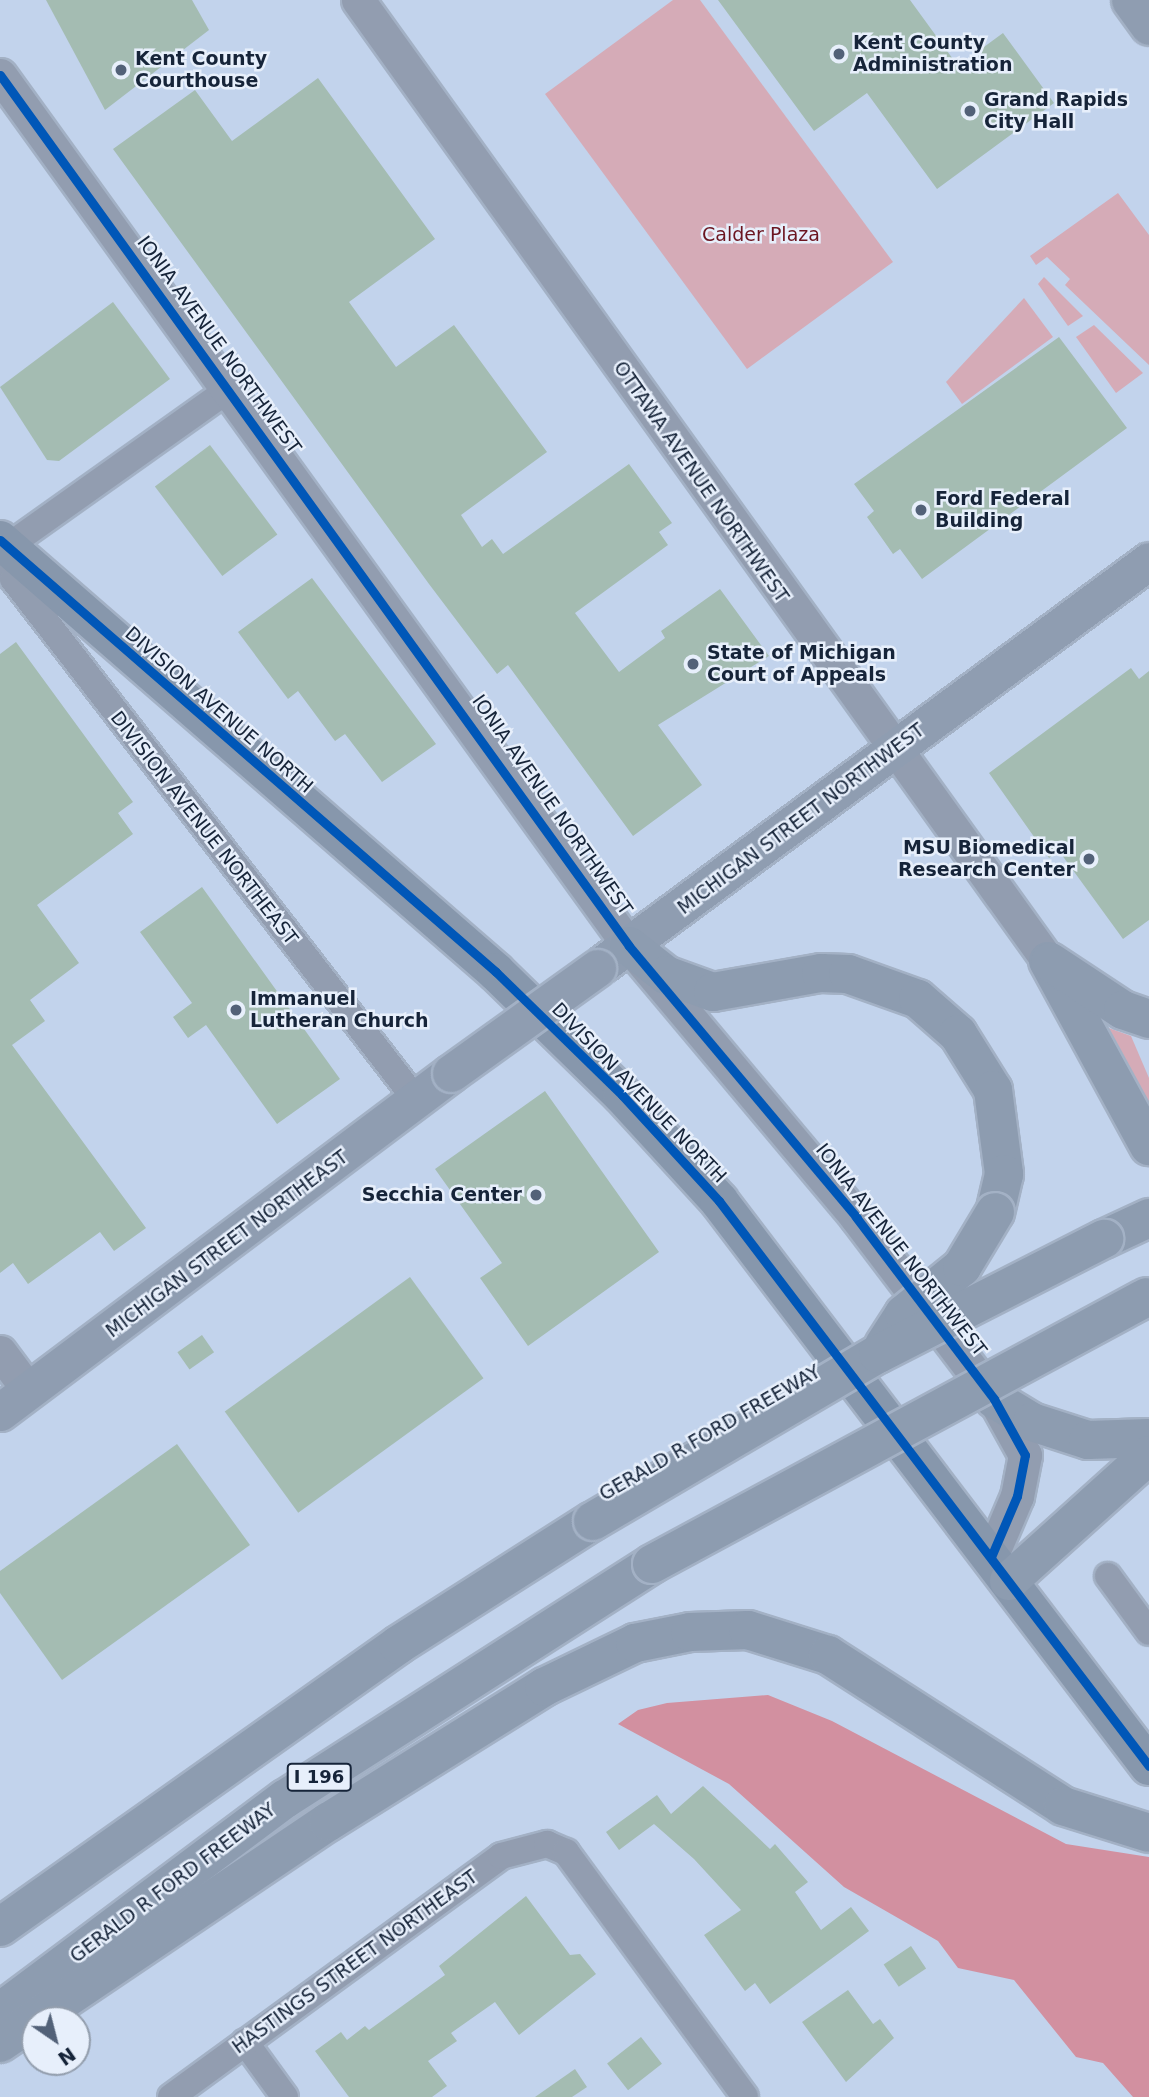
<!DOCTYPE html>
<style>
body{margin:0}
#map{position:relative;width:1149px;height:2097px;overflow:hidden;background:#c2d3ec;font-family:"DejaVu Sans",sans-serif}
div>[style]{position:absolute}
.green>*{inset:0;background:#d5abb7}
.forest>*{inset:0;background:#d290a0}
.building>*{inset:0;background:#a4bcb2;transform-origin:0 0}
.roads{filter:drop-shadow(2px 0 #a3b1c5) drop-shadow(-2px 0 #a3b1c5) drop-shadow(0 2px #a3b1c5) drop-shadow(0 -2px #a3b1c5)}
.minor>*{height:26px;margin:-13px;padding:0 13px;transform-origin:13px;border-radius:13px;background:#929db0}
.tertiary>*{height:33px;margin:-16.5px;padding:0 16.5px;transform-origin:16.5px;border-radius:16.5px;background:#929db0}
.secondary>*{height:37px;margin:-18.5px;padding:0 18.5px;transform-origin:18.5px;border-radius:18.5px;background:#8f9db1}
.primary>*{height:38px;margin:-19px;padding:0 19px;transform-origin:19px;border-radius:19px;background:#8797ac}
.motorway>*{height:38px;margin:-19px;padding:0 19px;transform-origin:19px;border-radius:19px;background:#8d9cb0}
.bridges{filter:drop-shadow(2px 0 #a3b1c5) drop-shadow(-2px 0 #a3b1c5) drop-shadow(0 2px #a3b1c5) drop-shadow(0 -2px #a3b1c5)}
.secondary-bridge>*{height:37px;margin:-18.5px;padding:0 18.5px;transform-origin:18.5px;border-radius:18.5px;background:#8f9db1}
.motorway-bridge>*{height:38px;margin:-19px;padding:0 19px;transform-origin:19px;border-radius:19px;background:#8d9cb0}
.cycleway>*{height:9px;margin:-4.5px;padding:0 4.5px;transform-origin:4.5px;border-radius:4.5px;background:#0057b8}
.dots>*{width:19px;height:19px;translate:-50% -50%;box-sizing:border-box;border:4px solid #e7effb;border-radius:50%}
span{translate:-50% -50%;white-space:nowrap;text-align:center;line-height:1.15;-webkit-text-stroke:5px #e7effb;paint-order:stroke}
.shield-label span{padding:2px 5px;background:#e7effb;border:2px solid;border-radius:5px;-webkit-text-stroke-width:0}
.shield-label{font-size:18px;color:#162439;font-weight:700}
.poi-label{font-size:19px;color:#162439;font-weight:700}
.left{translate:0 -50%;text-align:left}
.right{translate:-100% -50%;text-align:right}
.park-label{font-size:19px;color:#6b1520}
.street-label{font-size:19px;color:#162439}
.north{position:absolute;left:21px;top:2006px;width:70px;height:70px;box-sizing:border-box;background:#e7effb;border:2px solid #939ead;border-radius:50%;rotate:145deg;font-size:19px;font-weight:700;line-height:28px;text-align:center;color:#162439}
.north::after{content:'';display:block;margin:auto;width:24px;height:32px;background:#526178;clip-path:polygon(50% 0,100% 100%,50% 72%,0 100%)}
</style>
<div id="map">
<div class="green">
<i style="clip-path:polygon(673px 0,700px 0,893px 262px,747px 369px,545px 94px)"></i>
<i style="clip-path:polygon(1118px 193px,1149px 235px,1149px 365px,1065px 285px,1070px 279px,1047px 257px,1036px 265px,1030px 256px)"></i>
<i style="clip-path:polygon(1044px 277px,1083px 316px,1068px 326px,1038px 284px)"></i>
<i style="clip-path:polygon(1024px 298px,1053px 337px,962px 404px,946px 382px)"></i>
<i style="clip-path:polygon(1094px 325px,1143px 373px,1116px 393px,1076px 337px)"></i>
<i style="clip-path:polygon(1106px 1027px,1131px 1036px,1149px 1078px,1149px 1120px)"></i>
</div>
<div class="forest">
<i style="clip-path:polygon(768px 1695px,832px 1721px,1066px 1844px,1149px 1857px,1149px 2097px,1133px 2097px,1103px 2063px,1076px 2057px,1014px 1980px,958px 1968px,938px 1941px,844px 1887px,729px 1784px,618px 1724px,638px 1710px,667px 1703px)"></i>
</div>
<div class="building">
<i style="clip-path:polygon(46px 0,192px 0,209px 30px,105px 110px)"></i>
<i style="clip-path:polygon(718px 0,910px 0,958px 66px,1003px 33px,1054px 103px,937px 189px,867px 93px,814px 131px)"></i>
<i style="clip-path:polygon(318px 78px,435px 239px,349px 302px,396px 367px,454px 325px,547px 452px,461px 515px,482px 547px,492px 539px,503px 554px,629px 464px,672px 523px,659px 532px,668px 545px,575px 613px,619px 672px,665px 638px,661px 631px,720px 589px,769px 656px,658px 725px,702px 785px,633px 836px,508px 665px,497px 674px,429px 584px,113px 149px,195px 90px,232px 141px)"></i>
<i style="clip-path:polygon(113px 302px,170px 379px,59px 461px,47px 460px,0 387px)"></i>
<i style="clip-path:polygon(1059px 337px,1127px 428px,922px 579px,900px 549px,893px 554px,867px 517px,874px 511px,854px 484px)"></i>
<i style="left:210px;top:445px;width:112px;height:69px;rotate:53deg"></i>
<i style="clip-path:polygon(312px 578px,436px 744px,382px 782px,345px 734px,335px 741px,298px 691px,288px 699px,238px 632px)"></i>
<i style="clip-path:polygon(16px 642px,133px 802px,118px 813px,133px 834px,37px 905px,79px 963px,30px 1000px,45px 1021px,12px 1045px,146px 1228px,114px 1251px,100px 1232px,28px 1284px,13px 1263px,0 1273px,0 654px)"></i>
<i style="clip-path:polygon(1131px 668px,1139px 679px,1149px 671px,1149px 920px,1123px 939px,1059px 851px,1049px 858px,989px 773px)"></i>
<i style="clip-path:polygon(202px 887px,340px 1079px,277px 1124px,206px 1025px,188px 1038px,173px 1017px,192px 1003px,140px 932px)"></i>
<i style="clip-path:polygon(545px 1091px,659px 1252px,528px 1346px,480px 1278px,502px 1263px,435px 1169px)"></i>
<i style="left:410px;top:1277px;width:125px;height:229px;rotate:54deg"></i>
<i style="left:202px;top:1335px;width:21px;height:30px;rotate:55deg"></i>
<i style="clip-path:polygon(177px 1444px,250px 1545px,62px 1680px,0 1593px,0 1571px)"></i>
<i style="clip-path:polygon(703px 1786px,770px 1849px,775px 1844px,808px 1882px,795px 1892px,821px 1930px,851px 1907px,869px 1931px,770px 2004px,755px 1983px,745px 1991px,704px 1935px,741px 1910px,694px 1859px,654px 1824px,619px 1850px,606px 1832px,657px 1795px,671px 1814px)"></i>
<i style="clip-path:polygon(526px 1896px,570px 1955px,580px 1954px,596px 1974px,519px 2035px,495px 2002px,451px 2033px,457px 2041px,428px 2061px,447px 2086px,432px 2097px,349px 2097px,315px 2051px,341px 2032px,347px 2040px,365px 2026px,369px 2030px,445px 1975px,439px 1966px)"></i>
<i style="left:911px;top:1946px;width:27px;height:33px;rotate:56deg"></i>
<i style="clip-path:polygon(848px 1990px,873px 2024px,880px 2019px,894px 2038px,846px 2082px,802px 2022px)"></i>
<i style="left:641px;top:2037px;width:34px;height:43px;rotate:52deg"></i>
<i style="clip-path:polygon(575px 2069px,587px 2087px,572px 2097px,535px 2097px)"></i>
</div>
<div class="roads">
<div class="minor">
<i style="left:6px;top:548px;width:32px;rotate:77deg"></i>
<i style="left:13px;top:579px;width:660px;rotate:52.26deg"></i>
<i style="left:0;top:552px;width:281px;rotate:-35.4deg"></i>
<i style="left:1108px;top:1576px;width:69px;rotate:53.8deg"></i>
<i style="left:245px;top:2042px;width:68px;rotate:54deg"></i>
<i style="left:171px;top:2097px;width:409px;rotate:-36.1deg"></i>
<i style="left:501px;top:1856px;width:48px;rotate:-14.6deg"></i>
<i style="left:547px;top:1844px;width:21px;rotate:23deg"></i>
<i style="left:566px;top:1852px;width:303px;rotate:53.8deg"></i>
</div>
<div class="tertiary">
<i style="left:358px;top:0;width:1183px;rotate:54.32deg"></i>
<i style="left:0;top:75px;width:1074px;rotate:54.16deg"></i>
<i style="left:629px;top:946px;width:354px;rotate:50deg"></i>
<i style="left:856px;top:1217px;width:228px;rotate:52.8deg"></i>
<i style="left:994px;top:1399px;width:64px;rotate:61deg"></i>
<i style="left:1025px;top:1455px;width:42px;rotate:101deg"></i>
<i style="left:1017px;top:1496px;width:66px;rotate:113.1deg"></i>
<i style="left:0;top:1352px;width:49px;rotate:53.4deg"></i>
</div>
<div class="secondary">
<i style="left:1130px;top:0;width:32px;rotate:54deg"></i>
<i style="left:604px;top:963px;width:677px;rotate:-36.41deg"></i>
<i style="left:0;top:1412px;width:564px;rotate:-36.93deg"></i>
</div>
<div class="primary">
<i style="left:0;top:540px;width:658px;rotate:41.05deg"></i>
<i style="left:496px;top:972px;width:176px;rotate:44.3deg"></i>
<i style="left:622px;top:1095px;width:144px;rotate:47.5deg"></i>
<i style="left:719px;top:1201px;width:710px;rotate:52.73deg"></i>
</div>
<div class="motorway">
<i style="left:629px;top:946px;width:47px;rotate:38.1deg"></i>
<i style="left:666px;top:975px;width:50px;rotate:19.9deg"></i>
<i style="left:713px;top:992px;width:110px;rotate:-10deg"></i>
<i style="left:821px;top:973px;width:27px;rotate:2deg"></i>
<i style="left:848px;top:974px;width:74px;rotate:19.7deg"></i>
<i style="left:918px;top:999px;width:53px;rotate:41.2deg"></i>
<i style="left:958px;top:1034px;width:66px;rotate:58deg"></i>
<i style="left:993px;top:1090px;width:85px;rotate:82.5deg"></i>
<i style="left:1004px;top:1174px;width:39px;rotate:103deg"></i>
<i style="left:1048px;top:961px;width:211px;rotate:61.4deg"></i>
<i style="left:1050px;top:962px;width:87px;rotate:33.3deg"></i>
<i style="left:1123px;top:1010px;width:28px;rotate:19deg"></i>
<i style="left:1104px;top:1239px;width:50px;rotate:-25deg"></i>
<i style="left:994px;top:1399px;width:44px;rotate:31.2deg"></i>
<i style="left:1032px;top:1422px;width:59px;rotate:17.8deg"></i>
<i style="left:1088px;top:1440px;width:61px;rotate:-1.9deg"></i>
<i style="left:1009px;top:1581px;width:188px;rotate:-42deg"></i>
<i style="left:0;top:1927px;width:488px;rotate:-35.3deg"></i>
<i style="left:398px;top:1645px;width:231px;rotate:-32.5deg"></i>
<i style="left:0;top:2012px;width:356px;rotate:-36.8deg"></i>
<i style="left:285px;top:1799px;width:436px;rotate:-32.6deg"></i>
<i style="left:0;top:2043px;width:396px;rotate:-34deg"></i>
<i style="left:328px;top:1822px;width:255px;rotate:-32deg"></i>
<i style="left:544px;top:1687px;width:101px;rotate:-25.8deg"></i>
<i style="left:635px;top:1643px;width:56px;rotate:-11.3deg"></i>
<i style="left:690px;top:1632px;width:58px;rotate:-2deg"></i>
<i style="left:748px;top:1630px;width:84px;rotate:17.4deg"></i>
<i style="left:828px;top:1655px;width:279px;rotate:32.7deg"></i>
<i style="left:1063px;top:1806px;width:90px;rotate:17.4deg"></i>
</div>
</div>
<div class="bridges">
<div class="secondary-bridge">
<i style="left:451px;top:1073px;width:180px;rotate:-35.7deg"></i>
</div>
<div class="motorway-bridge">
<i style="left:884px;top:1345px;width:37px;rotate:-57deg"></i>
<i style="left:904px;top:1314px;width:75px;rotate:-39deg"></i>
<i style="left:962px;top:1267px;width:64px;rotate:-59deg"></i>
<i style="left:593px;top:1521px;width:330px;rotate:-30.4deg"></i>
<i style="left:878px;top:1354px;width:254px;rotate:-27deg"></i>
<i style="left:652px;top:1564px;width:562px;rotate:-28.34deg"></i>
</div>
</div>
<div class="cycleway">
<i style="left:0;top:75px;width:1074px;rotate:54.16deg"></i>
<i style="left:629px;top:946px;width:354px;rotate:50deg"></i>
<i style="left:856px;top:1217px;width:228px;rotate:52.8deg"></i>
<i style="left:994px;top:1399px;width:64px;rotate:61deg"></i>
<i style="left:1025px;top:1455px;width:42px;rotate:101deg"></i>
<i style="left:1017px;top:1496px;width:66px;rotate:113.1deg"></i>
<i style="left:0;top:540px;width:658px;rotate:41.05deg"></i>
<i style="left:496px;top:972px;width:176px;rotate:44.3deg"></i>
<i style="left:622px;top:1095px;width:144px;rotate:47.5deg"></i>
<i style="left:719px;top:1201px;width:710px;rotate:52.73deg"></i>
</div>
<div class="dots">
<i style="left:839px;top:54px;background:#526178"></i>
<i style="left:121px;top:70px;background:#526178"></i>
<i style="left:970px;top:111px;background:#526178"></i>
<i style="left:921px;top:510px;background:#526178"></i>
<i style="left:693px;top:664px;background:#526178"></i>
<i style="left:1089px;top:859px;background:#526178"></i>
<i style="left:236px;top:1010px;background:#526178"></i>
<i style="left:536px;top:1195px;background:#526178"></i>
</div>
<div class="shield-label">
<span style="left:319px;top:1777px">I 196</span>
</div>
<div class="poi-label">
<span class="left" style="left:853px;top:54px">Kent County<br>Administration</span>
<span class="left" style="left:135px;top:70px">Kent County<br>Courthouse</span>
<span class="left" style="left:984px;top:111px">Grand Rapids<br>City Hall</span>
<span class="left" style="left:935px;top:510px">Ford Federal<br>Building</span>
<span class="left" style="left:707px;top:664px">State of Michigan<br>Court of Appeals</span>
<span class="right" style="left:1075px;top:859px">MSU Biomedical<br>Research Center</span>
<span class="left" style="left:250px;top:1010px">Immanuel<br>Lutheran Church</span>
<span class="right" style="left:522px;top:1195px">Secchia Center</span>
</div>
<div class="park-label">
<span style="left:761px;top:235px">Calder Plaza</span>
</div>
<div class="street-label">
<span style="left:219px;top:345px;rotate:54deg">IONIA AVENUE NORTHWEST</span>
<span style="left:701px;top:482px;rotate:55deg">OTTAWA AVENUE NORTHWEST</span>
<span style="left:219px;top:710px;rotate:41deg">DIVISION AVENUE NORTH</span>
<span style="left:552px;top:805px;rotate:55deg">IONIA AVENUE NORTHWEST</span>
<span style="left:801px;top:819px;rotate:-37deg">MICHIGAN STREET NORTHWEST</span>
<span style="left:204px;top:828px;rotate:52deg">DIVISION AVENUE NORTHEAST</span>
<span style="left:639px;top:1093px;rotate:46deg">DIVISION AVENUE NORTH</span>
<span style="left:227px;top:1244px;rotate:-37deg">MICHIGAN STREET NORTHEAST</span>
<span style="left:901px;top:1250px;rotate:52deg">IONIA AVENUE NORTHWEST</span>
<span style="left:710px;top:1433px;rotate:-30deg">GERALD R FORD FREEWAY</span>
<span style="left:173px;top:1883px;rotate:-37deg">GERALD R FORD FREEWAY</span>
<span style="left:355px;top:1962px;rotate:-36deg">HASTINGS STREET NORTHEAST</span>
</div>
<div class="north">N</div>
</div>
